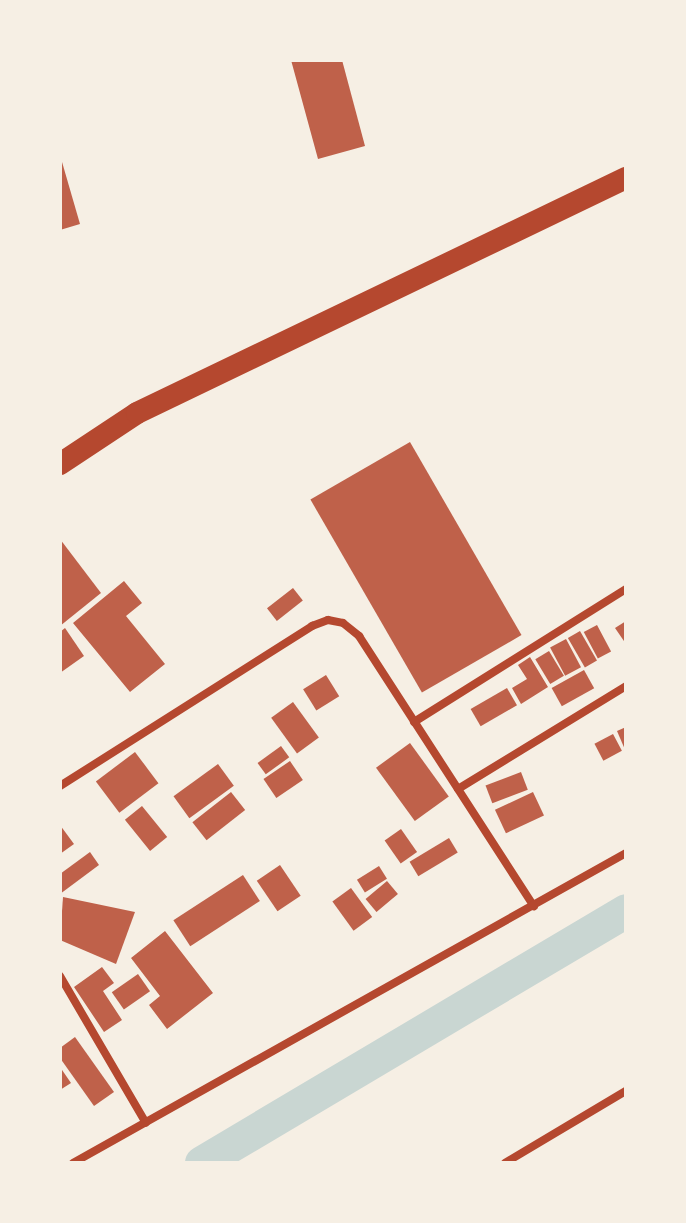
<!DOCTYPE html>
<style>
body{margin:0}
#map{position:relative;width:686px;height:1223px;overflow:hidden;background:#f6efe4;font-family:"Public Sans",sans-serif}
div>[style]{position:absolute}
.canal>*{height:34px;margin:-17px;padding:0 17px;transform-origin:17px;border-radius:17px;background:#c9d6d2}
.building>*{inset:0;background:#bf614a;transform-origin:0 0}
.minor>*{height:8px;margin:-4px;padding:0 4px;transform-origin:4px;border-radius:4px;background:#b5482f}
.trunk>*{height:22px;margin:-11px;padding:0 11px;transform-origin:11px;border-radius:11px;background:#b5482f}
span{translate:-50% -50%;white-space:nowrap;text-align:center;line-height:1.15;-webkit-text-stroke:8px #f6efe4;paint-order:stroke}
.frame{position:absolute;inset:0;border:62px solid #f6efe4;pointer-events:none}
</style>
<div id="map">
<div class="canal">
<i style="left:202px;top:1163px;width:493px;rotate:-30.7deg"></i>
</div>
<div class="building">
<i style="clip-path:polygon(291px 60px,342px 60px,365px 146px,318px 159px)"></i>
<i style="clip-path:polygon(60px 155px,80px 224px,60px 230px)"></i>
<i style="left:410px;top:442px;width:223px;height:115px;rotate:60deg"></i>
<i style="clip-path:polygon(60px 539px,101px 593px,60px 626px)"></i>
<i style="clip-path:polygon(124px 581px,142px 603px,126px 616px,165px 664px,130px 692px,73px 623px)"></i>
<i style="left:293px;top:588px;width:16px;height:33px;rotate:52deg"></i>
<i style="clip-path:polygon(626px 621px,626px 644px,615px 628px)"></i>
<i style="left:597px;top:625px;width:30px;height:15px;rotate:62deg"></i>
<i style="clip-path:polygon(65px 628px,84px 656px,60px 673px,60px 632px)"></i>
<i style="left:580px;top:631px;width:34px;height:14px;rotate:60deg"></i>
<i style="left:566px;top:639px;width:32px;height:18px;rotate:62deg"></i>
<i style="left:549px;top:651px;width:29px;height:16px;rotate:59deg"></i>
<i style="clip-path:polygon(530px 657px,548px 687px,521px 704px,512px 688px,527px 679px,518px 665px)"></i>
<i style="left:584px;top:670px;width:21px;height:37px;rotate:61deg"></i>
<i style="left:326px;top:675px;width:25px;height:27px;rotate:58deg"></i>
<i style="left:507px;top:688px;width:20px;height:42px;rotate:60deg"></i>
<i style="left:293px;top:702px;width:44px;height:27px;rotate:54deg"></i>
<i style="clip-path:polygon(626px 727px,626px 752px,617px 731px)"></i>
<i style="left:613px;top:734px;width:19px;height:21px;rotate:62deg"></i>
<i style="left:410px;top:743px;width:66px;height:42px;rotate:54deg"></i>
<i style="left:281px;top:746px;width:14px;height:29px;rotate:54deg"></i>
<i style="left:135px;top:752px;width:39px;height:49px;rotate:53deg"></i>
<i style="left:290px;top:761px;width:23px;height:32px;rotate:56deg"></i>
<i style="left:218px;top:764px;width:27px;height:55px;rotate:54deg"></i>
<i style="left:521px;top:772px;width:19px;height:38px;rotate:69deg"></i>
<i style="left:231px;top:792px;width:23px;height:49px;rotate:52deg"></i>
<i style="left:533px;top:792px;width:26px;height:42px;rotate:65deg"></i>
<i style="left:142px;top:806px;width:40px;height:22px;rotate:51deg"></i>
<i style="clip-path:polygon(60px 825px,74px 844px,60px 854px)"></i>
<i style="left:401px;top:829px;width:28px;height:20px;rotate:55deg"></i>
<i style="left:449px;top:838px;width:17px;height:46px;rotate:59deg"></i>
<i style="clip-path:polygon(90px 852px,99px 865px,60px 894px,60px 874px)"></i>
<i style="left:280px;top:865px;width:37px;height:28px;rotate:56deg"></i>
<i style="left:379px;top:866px;width:15px;height:26px;rotate:58deg"></i>
<i style="left:243px;top:875px;width:31px;height:83px;rotate:57deg"></i>
<i style="left:387px;top:881px;width:17px;height:28px;rotate:50deg"></i>
<i style="left:351px;top:888px;width:36px;height:23px;rotate:54deg"></i>
<i style="clip-path:polygon(63px 897px,135px 912px,116px 964px,60px 940px)"></i>
<i style="clip-path:polygon(165px 931px,213px 993px,167px 1029px,149px 1005px,160px 996px,131px 958px)"></i>
<i style="clip-path:polygon(102px 967px,114px 983px,103px 991px,122px 1020px,104px 1032px,74px 987px)"></i>
<i style="left:138px;top:974px;width:21px;height:32px;rotate:55deg"></i>
<i style="clip-path:polygon(75px 1037px,114px 1092px,94px 1106px,60px 1058px,60px 1048px)"></i>
<i style="clip-path:polygon(60px 1067px,71px 1083px,60px 1090px)"></i>
</div>
<div class="minor">
<i style="left:414px;top:722px;width:250px;rotate:-32.1deg"></i>
<i style="left:60px;top:786px;width:299px;rotate:-32.4deg"></i>
<i style="left:312px;top:626px;width:17px;rotate:-21deg"></i>
<i style="left:328px;top:620px;width:15px;rotate:11deg"></i>
<i style="left:343px;top:623px;width:21px;rotate:39deg"></i>
<i style="left:359px;top:636px;width:322px;rotate:57.1deg"></i>
<i style="left:458px;top:789px;width:197px;rotate:-31.5deg"></i>
<i style="left:60px;top:976px;width:170px;rotate:59.7deg"></i>
<i style="left:73px;top:1163px;width:634px;rotate:-29.27deg"></i>
<i style="left:505px;top:1163px;width:141px;rotate:-30.8deg"></i>
</div>
<div class="trunk">
<i style="left:60px;top:464px;width:92px;rotate:-33.5deg"></i>
<i style="left:137px;top:413px;width:543px;rotate:-25.67deg"></i>
</div>
<div class="frame"></div>
</div>
